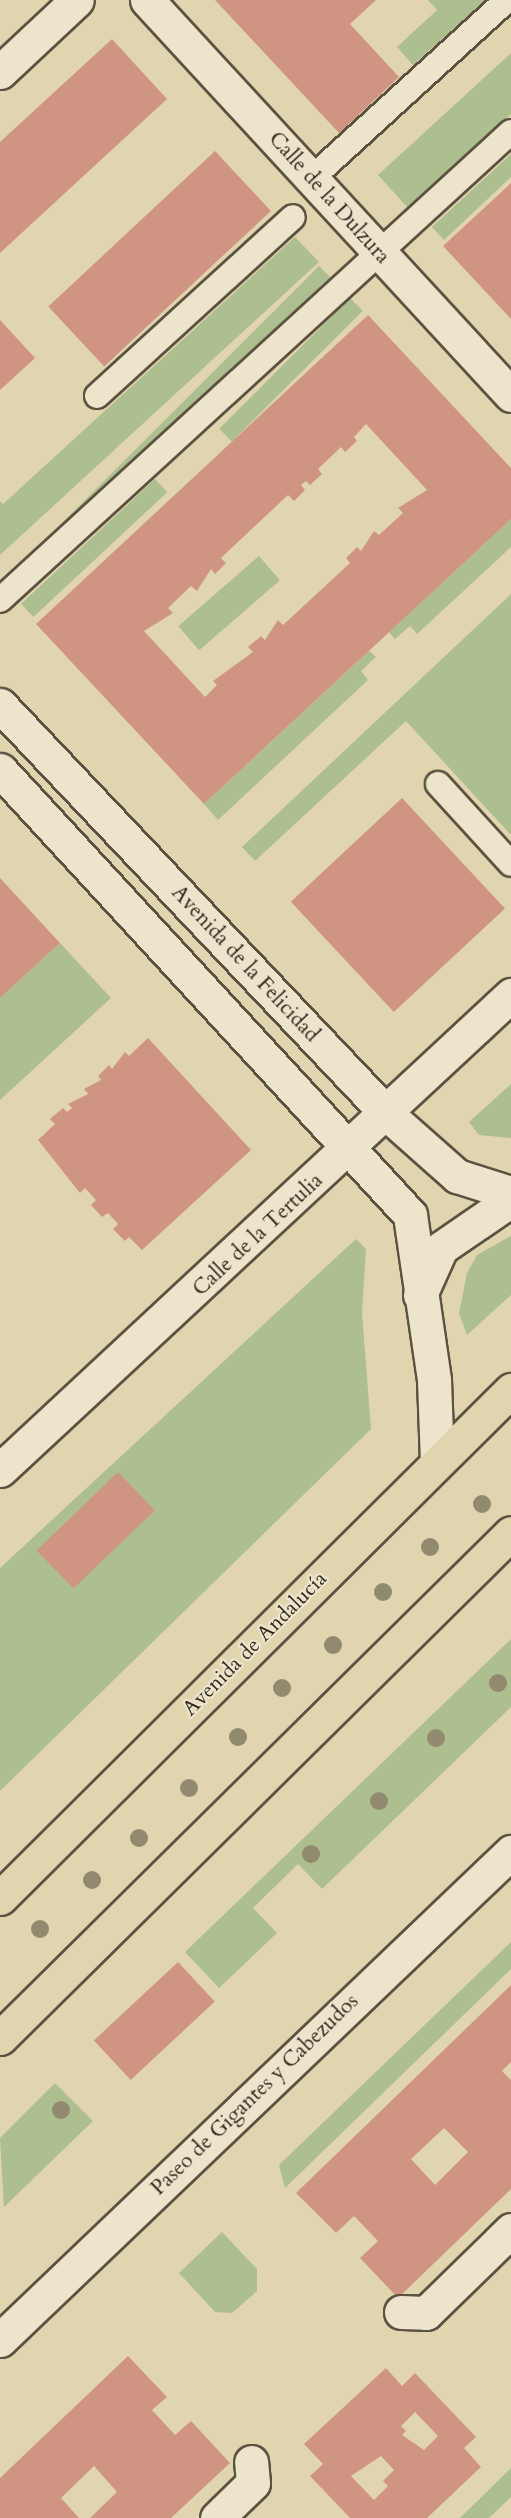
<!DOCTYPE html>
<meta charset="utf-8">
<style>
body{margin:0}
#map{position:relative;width:511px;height:2518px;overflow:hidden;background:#e1d5af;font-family:Cardo,serif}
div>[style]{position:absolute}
.green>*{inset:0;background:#adbe8f;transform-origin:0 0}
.building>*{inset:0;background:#d09582;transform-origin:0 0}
.roads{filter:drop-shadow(2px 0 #5d5242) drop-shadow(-2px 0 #5d5242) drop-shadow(0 2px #5d5242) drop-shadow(0 -2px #5d5242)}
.service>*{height:24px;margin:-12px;padding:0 12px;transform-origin:12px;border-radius:12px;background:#ece4cb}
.pedestrian>*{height:33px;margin:-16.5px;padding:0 16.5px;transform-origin:16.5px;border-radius:16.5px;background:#ece4cb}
.minor>*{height:33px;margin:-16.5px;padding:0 16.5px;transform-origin:16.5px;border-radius:16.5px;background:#ece4cb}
.primary>*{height:33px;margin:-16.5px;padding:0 16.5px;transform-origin:16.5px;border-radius:16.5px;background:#e1d5af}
.trees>*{width:18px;height:18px;margin:-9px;border-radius:50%;background:#918a6f}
span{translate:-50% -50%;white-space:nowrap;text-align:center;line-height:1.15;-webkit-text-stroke:4.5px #ece4cb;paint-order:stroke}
.street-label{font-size:21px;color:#31271e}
</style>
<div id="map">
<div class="green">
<i style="clip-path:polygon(428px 0,485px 0,413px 65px,397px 47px,437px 10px)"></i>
<i style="clip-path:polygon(511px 53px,511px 114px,409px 209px,378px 175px)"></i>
<i style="clip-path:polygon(511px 154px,511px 177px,444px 240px,432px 227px)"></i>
<i style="clip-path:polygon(295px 237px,319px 262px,0 555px,0 501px,3px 504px)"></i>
<i style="left:319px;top:266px;width:17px;height:433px;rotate:45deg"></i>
<i style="left:350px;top:298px;width:18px;height:185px;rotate:45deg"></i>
<i style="left:155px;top:479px;width:18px;height:183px;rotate:47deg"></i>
<i style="clip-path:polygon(511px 519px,511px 547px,417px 634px,410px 626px,395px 639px,389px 632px)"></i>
<i style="left:259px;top:556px;width:32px;height:107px;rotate:49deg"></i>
<i style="clip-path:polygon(511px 594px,511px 835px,406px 721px,255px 861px,242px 847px)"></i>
<i style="clip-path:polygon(369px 651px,376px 657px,361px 671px,368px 680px,218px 820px,204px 804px)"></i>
<i style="clip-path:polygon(60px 943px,111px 998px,0 1100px,0 998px)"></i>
<i style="clip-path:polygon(511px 1084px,511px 1138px,479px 1135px,469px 1122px)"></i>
<i style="clip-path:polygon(511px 1236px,511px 1295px,467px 1335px,459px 1313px,467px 1273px,477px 1255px)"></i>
<i style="clip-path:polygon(356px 1239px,366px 1249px,362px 1313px,371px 1429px,0 1791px,0 1568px)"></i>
<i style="clip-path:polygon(511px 1639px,511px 1707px,322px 1889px,298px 1864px,253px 1908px,277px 1933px,219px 1988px,185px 1952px)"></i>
<i style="clip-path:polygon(511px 1942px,511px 1969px,285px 2188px,279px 2165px)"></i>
<i style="clip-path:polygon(55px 2083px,93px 2121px,4px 2207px,0 2138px)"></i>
<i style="clip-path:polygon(222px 2232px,257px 2269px,257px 2291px,232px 2313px,215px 2312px,179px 2273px)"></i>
<i style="clip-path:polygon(511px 2468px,511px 2497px,489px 2518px,460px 2518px)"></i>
</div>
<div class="building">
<i style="clip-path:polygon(215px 0,376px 0,350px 24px,399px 77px,339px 133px)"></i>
<i style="clip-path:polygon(112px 39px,167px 99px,0 253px,0 142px)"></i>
<i style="left:215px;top:151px;width:82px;height:228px;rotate:47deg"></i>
<i style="clip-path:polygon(511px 183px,511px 319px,443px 246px)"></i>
<i style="clip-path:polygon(evenodd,368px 315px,511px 468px,511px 519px,204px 804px,36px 624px,368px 315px,366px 424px,427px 490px,398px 508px,403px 513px,379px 535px,374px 531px,361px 551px,357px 547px,346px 558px,350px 563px,283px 625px,278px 620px,265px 640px,261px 636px,248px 647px,253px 652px,213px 681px,217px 685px,205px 697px,144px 631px,173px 613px,168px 608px,191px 586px,197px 591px,211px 569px,215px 574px,226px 563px,221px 558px,288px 495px,294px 501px,305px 490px,301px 485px,306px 481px,310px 485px,322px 474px,318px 469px,341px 447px,345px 452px,357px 441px,354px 437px,366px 424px)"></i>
<i style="clip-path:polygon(0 320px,35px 358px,0 390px)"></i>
<i style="left:402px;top:798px;width:151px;height:152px;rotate:47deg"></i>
<i style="clip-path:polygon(0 878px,60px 943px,0 998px)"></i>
<i style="clip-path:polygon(148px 1038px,251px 1150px,142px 1250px,129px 1237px,125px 1241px,113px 1229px,118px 1224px,108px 1213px,102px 1217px,91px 1205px,96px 1200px,85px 1188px,80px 1193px,38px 1140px,55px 1124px,50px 1119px,63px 1108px,67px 1112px,72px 1108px,68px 1104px,88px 1094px,84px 1089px,101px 1080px,98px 1076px,109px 1065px,112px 1069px,125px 1052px,129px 1056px)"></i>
<i style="left:118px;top:1472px;width:53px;height:113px;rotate:46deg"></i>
<i style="left:178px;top:1962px;width:54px;height:115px;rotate:47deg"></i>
<i style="clip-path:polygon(evenodd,511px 1985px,511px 2062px,502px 2071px,511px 2080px,511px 2189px,398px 2298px,360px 2258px,378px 2241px,354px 2216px,336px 2233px,296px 2193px,511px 1985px,444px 2128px,468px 2152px,435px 2185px,411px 2159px,444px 2128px)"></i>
<i style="clip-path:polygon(128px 2356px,167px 2397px,152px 2410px,175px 2435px,191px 2421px,230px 2463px,171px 2518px,90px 2518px,117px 2492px,94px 2466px,61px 2498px,79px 2518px,0 2518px,0 2478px)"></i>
<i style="clip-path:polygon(evenodd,386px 2368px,402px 2386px,415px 2373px,476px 2437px,464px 2448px,481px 2467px,427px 2518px,350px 2518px,310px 2476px,323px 2464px,304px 2444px,386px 2368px,415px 2412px,438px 2436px,424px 2450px,402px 2435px,406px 2431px,401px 2426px,415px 2412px,386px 2368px,381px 2456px,394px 2470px,383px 2481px,388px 2486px,374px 2500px,351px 2476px,381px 2456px)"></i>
</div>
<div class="roads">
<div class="service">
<i style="left:312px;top:178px;width:264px;rotate:-42.4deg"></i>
<i style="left:97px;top:396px;width:265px;rotate:-42.4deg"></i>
<i style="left:0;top:600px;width:693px;rotate:-42.49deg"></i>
<i style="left:438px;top:784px;width:108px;rotate:47.6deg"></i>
</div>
<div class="pedestrian">
<i style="left:401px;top:2312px;width:25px;rotate:2deg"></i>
<i style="left:426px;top:2313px;width:119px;rotate:-44.3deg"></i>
<i style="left:217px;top:2518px;width:50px;rotate:-44.2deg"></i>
<i style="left:253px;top:2483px;width:21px;rotate:-95deg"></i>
</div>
<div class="minor">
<i style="left:147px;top:0;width:537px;rotate:47.34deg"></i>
<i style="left:0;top:72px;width:105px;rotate:-43.1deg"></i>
<i style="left:0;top:705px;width:563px;rotate:46.58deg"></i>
<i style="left:387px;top:1114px;width:94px;rotate:41.5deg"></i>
<i style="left:457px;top:1176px;width:57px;rotate:17.5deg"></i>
<i style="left:0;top:770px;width:605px;rotate:47.34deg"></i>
<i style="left:410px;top:1215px;width:167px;rotate:81.7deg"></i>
<i style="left:434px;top:1380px;width:83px;rotate:87.9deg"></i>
<i style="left:420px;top:1295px;width:51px;rotate:-65.9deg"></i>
<i style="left:441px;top:1248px;width:85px;rotate:-34.4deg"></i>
<i style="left:0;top:1470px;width:698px;rotate:-42.91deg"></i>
<i style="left:0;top:2340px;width:707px;rotate:-43.68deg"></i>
</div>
<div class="primary">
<i style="left:0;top:1898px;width:721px;rotate:-44.83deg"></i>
<i style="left:0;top:2038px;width:718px;rotate:-44.66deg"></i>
</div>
</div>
<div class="trees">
<i style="left:482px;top:1504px"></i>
<i style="left:430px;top:1547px"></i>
<i style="left:383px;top:1592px"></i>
<i style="left:333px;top:1645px"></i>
<i style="left:498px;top:1683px"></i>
<i style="left:282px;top:1688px"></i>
<i style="left:238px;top:1737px"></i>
<i style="left:436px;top:1738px"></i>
<i style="left:189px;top:1788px"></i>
<i style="left:379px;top:1801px"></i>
<i style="left:139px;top:1838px"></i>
<i style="left:311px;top:1854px"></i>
<i style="left:92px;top:1880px"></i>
<i style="left:40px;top:1929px"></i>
<i style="left:61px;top:2110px"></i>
</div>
<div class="street-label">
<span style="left:329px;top:198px;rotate:48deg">Calle de la Dulzura</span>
<span style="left:245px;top:964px;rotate:47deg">Avenida de la Felicidad</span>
<span style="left:258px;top:1235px;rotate:-43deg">Calle de la Tertulia</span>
<span style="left:255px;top:1644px;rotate:-45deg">Avenida de Andalucía</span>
<span style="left:255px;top:2095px;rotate:-44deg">Paseo de Gigantes y Cabezudos</span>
</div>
</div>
